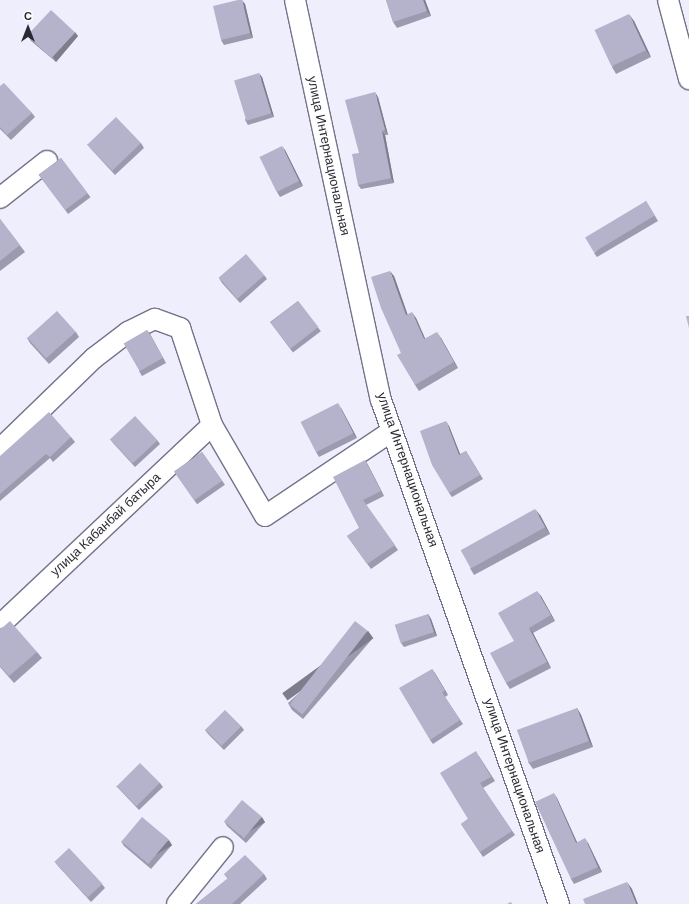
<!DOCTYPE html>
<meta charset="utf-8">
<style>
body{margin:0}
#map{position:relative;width:689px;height:904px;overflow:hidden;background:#eeeefd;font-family:"DM Sans",sans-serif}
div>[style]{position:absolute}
.roads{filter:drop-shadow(1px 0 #747289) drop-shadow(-1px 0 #747289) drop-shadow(0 1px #747289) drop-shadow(0 -1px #747289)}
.street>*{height:20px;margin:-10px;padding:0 10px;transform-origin:10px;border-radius:10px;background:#fff}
.wall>*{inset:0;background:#9b9aaf;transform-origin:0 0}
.shaded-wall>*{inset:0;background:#7e7d8e;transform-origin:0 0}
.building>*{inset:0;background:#b4b3cb;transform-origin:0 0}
span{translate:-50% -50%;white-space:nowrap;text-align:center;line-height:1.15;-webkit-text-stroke:4px #fdfdfd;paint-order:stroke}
.street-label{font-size:13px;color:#2a2932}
.north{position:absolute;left:8px;top:8px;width:40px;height:40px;-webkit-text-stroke:3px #fdfdfd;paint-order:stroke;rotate:0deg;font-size:11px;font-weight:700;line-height:16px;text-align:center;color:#2a2932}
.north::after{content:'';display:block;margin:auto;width:14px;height:18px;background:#2a2932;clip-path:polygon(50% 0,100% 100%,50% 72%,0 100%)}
</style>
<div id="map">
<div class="roads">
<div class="street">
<i style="left:295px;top:0;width:409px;rotate:77.9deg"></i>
<i style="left:381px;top:400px;width:535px;rotate:70.55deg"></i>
<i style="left:668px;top:0;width:82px;rotate:75.1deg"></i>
<i style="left:0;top:198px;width:60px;rotate:-38.2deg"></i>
<i style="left:0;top:449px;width:131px;rotate:-44.1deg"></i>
<i style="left:94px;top:358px;width:43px;rotate:-37.4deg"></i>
<i style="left:128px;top:332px;width:30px;rotate:-26deg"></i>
<i style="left:155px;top:319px;width:27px;rotate:20deg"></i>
<i style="left:180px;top:328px;width:102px;rotate:71.7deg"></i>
<i style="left:212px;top:425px;width:105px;rotate:59.8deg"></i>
<i style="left:265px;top:516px;width:153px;rotate:-33.8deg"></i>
<i style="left:0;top:625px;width:291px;rotate:-43.3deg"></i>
<i style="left:177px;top:904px;width:73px;rotate:-51.1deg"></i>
</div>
</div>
<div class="wall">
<i style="clip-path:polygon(386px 0,425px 0,431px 16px,397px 28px,393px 22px)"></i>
<i style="clip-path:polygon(245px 4px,253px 38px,224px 45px,221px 40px)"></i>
<i style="clip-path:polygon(634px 21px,651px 57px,616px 74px,612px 67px)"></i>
<i style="clip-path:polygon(28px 36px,78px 36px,56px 62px,31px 41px)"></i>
<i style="clip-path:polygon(262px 77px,274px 117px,248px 125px,245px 120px)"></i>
<i style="clip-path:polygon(0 86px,32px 113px,35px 117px,11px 140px,0 129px)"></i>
<i style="clip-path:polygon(378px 97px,388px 135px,385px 135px,394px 183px,361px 189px,358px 185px,359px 153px)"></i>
<i style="clip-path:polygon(141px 143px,144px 148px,115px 175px,91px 149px,87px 144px)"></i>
<i style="clip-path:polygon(285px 150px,303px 186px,280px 197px,277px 192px)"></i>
<i style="left:61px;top:158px;width:49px;height:28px;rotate:53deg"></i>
<i style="clip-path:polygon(646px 201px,658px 221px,597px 257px,594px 253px)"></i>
<i style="clip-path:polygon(0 219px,25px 252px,0 271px)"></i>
<i style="clip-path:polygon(264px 275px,267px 279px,240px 303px,222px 283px,219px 278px)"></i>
<i style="clip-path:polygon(394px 276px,407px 314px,416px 318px,425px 339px,441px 338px,458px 368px,419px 391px,415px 385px,401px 353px)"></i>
<i style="left:298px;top:301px;width:38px;height:35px;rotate:53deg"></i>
<i style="clip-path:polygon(147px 330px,166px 363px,142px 376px,139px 371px)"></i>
<i style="clip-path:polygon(76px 332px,79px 337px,49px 364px,30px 343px,27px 338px)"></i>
<i style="clip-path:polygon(341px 408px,357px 438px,319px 457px,316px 452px)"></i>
<i style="clip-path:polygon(449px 426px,460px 454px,466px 451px,483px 479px,452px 497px,449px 493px)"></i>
<i style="clip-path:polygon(71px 437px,75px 442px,53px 462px,50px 458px,0 501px,0 456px)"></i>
<i style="clip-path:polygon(110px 439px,157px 440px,160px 444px,135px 467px,113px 443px)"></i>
<i style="left:202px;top:452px;width:40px;height:34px;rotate:55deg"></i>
<i style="clip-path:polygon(365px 460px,368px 465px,384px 496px,366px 505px,398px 550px,371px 569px,347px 536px,359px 528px)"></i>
<i style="clip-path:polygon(540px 515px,550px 534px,474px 575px,470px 568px)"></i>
<i style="clip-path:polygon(541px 596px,555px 621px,533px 633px,551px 668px,510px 689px,506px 683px,514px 641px)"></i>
<i style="clip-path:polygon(428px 614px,431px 619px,437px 636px,404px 647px,401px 643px)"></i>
<i style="clip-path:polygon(0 628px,37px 652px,42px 658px,14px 683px,0 667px)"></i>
<i style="clip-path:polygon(368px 631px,373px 638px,303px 719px,292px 710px,288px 703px)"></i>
<i style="clip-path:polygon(432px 669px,448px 695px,445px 697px,463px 724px,433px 744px,430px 740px)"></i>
<i style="clip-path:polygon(577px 708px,581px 715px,593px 747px,533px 769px,528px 762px)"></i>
<i style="clip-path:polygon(241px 726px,244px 730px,224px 750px,208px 734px,205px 730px)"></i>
<i style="clip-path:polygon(479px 756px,495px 781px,483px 788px,515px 835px,483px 857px,461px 824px,468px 819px)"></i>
<i style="clip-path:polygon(160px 783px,163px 787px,139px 810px,120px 790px,116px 786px)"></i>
<i style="clip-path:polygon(557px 798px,577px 842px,588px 843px,602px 872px,574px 884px,571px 879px)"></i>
<i style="clip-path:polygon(224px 821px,265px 822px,246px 843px,227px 826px)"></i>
<i style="clip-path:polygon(121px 841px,172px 845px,151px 869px,124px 846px)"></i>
<i style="clip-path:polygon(55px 862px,102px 884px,105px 888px,91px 902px,58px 866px)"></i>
<i style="clip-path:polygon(224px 874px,264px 874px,267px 879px,240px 904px,196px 904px,228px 879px)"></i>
</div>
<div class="shaded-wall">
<i style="clip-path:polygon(242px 0,245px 4px,253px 38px,250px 33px)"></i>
<i style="clip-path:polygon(423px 0,425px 0,431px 16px,427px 11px)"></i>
<i style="clip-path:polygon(629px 14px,634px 21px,651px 57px,646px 50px)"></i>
<i style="clip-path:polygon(75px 32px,78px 36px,56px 62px,53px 57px)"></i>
<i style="clip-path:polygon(259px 73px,262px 77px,274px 117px,271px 113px)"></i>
<i style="clip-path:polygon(375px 92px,378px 97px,388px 135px,385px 130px)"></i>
<i style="clip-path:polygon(382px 131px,385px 135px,394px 183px,391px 178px)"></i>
<i style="clip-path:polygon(282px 146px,285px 150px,303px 186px,299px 181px)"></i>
<i style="clip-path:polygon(390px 271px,394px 276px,410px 321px,406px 315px)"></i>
<i style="clip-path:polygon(412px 312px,416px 318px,428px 345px,424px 339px)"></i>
<i style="clip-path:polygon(147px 330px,150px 334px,166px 363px,163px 358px)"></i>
<i style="clip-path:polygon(437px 332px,441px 338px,458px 368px,454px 362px)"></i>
<i style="clip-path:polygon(338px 403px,341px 408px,357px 438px,353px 433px)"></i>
<i style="clip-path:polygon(446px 421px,449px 426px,462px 459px,459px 455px)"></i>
<i style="clip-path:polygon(365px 460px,368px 465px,384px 496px,381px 491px)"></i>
<i style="clip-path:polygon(535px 509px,540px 515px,550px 534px,545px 527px)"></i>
<i style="clip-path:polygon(537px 591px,541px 596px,555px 621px,551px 615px)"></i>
<i style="clip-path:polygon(428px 614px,431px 619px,437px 636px,434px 632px)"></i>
<i style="clip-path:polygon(529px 628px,533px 633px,551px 668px,547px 662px)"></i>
<i style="left:368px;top:631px;width:9px;height:106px;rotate:54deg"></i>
<i style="clip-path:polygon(432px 669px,435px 673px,448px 695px,445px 691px)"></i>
<i style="clip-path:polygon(577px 708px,581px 715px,593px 747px,589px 741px)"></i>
<i style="clip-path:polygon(554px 793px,557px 798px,579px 847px,576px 843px)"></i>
<i style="left:262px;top:817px;width:6px;height:28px;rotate:59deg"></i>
<i style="clip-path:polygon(585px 838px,588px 843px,602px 872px,598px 867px)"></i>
<i style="left:169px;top:840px;width:6px;height:32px;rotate:59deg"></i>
<i style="clip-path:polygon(627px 882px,632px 889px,638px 904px,636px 904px)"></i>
</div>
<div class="building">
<i style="clip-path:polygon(238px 0,242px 0,250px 33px,221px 40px,213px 6px)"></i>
<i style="clip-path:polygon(386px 0,423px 0,427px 11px,393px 22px)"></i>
<i style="left:51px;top:10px;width:33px;height:35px;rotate:43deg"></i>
<i style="left:629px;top:14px;width:40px;height:38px;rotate:65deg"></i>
<i style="left:259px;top:73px;width:42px;height:26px;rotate:73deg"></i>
<i style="clip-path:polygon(4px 83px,32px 113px,7px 135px,0 127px,0 86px)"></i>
<i style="clip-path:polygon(375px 92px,385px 130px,382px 131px,391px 178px,358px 185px,352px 154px,359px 153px,345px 100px)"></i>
<i style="left:116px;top:117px;width:36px;height:40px;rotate:46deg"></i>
<i style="left:282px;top:146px;width:39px;height:25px;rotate:64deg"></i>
<i style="left:61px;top:158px;width:44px;height:28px;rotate:53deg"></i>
<i style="left:646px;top:201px;width:17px;height:71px;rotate:59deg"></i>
<i style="clip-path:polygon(0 219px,20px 245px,0 261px)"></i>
<i style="left:246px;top:254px;width:28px;height:36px;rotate:49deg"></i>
<i style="clip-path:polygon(390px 271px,406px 315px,412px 312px,424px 339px,437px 332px,454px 362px,415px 385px,397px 355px,401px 353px,381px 308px,371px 277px)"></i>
<i style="left:298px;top:301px;width:33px;height:35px;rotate:52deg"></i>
<i style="left:57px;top:311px;width:28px;height:40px;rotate:48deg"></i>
<i style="clip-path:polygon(686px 316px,689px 316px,689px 328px)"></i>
<i style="left:147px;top:330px;width:32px;height:27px;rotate:60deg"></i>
<i style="left:338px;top:403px;width:34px;height:42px;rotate:63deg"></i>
<i style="clip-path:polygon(49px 412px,71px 437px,50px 457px,46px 454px,0 494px,0 456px)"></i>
<i style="left:135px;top:416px;width:33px;height:34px;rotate:47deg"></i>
<i style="clip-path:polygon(446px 421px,459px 455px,466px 451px,480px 475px,449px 493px,432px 465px,420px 431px)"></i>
<i style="left:202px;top:452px;width:35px;height:34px;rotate:55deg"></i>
<i style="clip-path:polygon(365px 460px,381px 491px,363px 500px,395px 545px,367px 564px,347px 536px,359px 528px,333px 477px)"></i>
<i style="left:535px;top:509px;width:21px;height:85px;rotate:61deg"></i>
<i style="clip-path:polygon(537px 591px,551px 615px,529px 628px,547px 662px,506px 683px,490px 653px,514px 641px,498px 613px)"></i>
<i style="left:428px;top:614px;width:19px;height:35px;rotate:72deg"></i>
<i style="clip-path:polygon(10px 621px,37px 652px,9px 676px,0 666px,0 628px,3px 627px)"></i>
<i style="left:355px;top:621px;width:16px;height:106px;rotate:38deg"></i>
<i style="clip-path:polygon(432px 669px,445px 691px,442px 692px,460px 720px,430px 740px,399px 688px)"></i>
<i style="left:577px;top:708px;width:35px;height:64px;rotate:70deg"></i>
<i style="left:225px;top:710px;width:23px;height:28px;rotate:45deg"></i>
<i style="clip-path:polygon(476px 751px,491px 777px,480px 783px,512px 831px,480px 852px,461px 824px,468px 819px,440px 773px)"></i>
<i style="left:140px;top:763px;width:28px;height:33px;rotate:45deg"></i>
<i style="clip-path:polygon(554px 793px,576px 843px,585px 838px,598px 867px,571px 879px,535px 802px)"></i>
<i style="left:242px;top:800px;width:26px;height:28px;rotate:40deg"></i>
<i style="left:142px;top:817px;width:35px;height:32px;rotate:40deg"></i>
<i style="left:69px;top:848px;width:49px;height:20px;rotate:47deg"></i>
<i style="clip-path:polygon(245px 855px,264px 874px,232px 904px,196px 904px,228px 878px,224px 874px)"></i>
<i style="clip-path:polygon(627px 882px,636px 904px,585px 904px,583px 899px)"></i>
<i style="clip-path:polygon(511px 902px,512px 904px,507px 904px)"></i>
</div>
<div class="street-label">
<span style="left:328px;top:156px;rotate:78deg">улица Интернациональная</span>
<span style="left:407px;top:470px;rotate:71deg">улица Интернациональная</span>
<span style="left:106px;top:525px;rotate:-43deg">улица Кабанбай батыра</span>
<span style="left:514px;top:776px;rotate:71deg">улица Интернациональная</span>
</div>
<div class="north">С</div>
</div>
